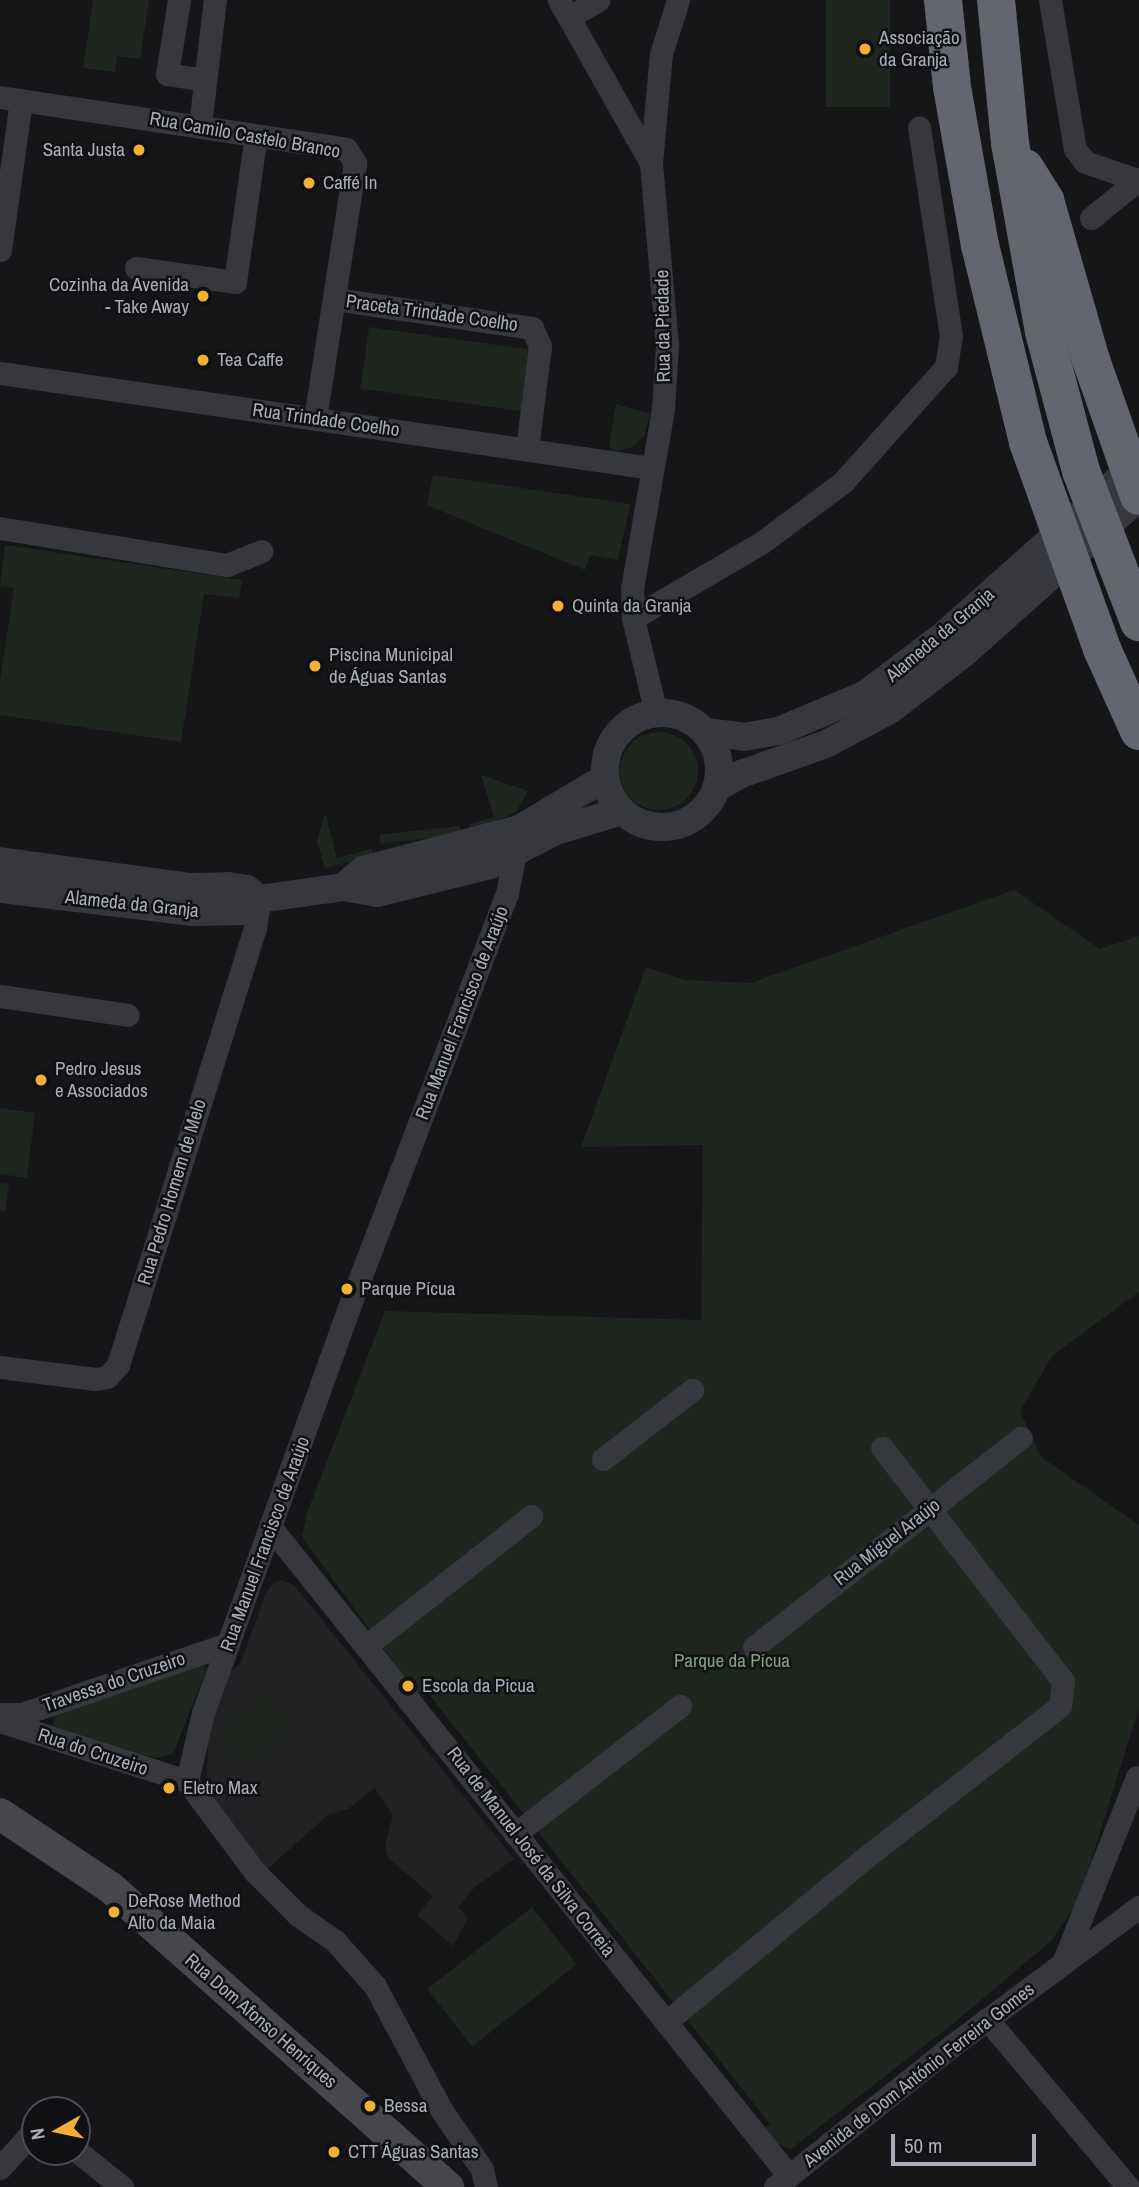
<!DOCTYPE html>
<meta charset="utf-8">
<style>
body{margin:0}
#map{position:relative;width:1139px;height:2187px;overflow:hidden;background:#161618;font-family:"Archivo Narrow",sans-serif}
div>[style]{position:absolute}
.built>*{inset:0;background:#222225}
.green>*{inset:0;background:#1e261f;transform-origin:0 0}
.round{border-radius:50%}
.minor>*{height:23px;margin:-11.5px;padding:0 11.5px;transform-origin:11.5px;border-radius:11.5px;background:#37383d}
.tertiary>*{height:28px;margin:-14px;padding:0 14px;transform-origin:14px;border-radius:14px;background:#37383d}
.tertiary>.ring{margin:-14px;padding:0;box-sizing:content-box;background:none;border:28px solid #37383d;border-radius:50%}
.secondary>*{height:32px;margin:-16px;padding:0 16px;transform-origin:16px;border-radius:16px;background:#45474d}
.motorway>*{height:38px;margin:-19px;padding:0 19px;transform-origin:19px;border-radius:19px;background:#63666e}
.dots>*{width:19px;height:19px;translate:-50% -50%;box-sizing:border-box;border:4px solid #111113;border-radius:50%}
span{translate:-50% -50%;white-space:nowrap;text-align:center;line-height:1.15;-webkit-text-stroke:5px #111113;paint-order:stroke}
.poi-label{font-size:19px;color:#a8adb8}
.left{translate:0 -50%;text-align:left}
.right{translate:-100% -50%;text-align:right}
.street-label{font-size:19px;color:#a8adb8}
.park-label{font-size:19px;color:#7fa381}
.north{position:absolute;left:21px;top:2096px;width:70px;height:70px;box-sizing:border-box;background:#111113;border:2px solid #4d4f55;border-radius:50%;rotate:261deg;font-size:19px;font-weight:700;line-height:28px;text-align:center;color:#a8adb8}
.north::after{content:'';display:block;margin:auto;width:24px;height:32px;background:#f2b134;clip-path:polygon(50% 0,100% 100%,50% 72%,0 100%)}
.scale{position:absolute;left:891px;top:2134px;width:145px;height:32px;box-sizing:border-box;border:4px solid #a8adb8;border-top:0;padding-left:9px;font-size:21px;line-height:24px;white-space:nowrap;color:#a8adb8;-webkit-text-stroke:5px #111113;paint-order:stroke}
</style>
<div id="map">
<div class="built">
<i style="clip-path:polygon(282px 1580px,294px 1585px,514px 1859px,475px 1887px,458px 1907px,468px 1918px,453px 1946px,417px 1915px,433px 1896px,388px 1858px,385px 1845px,393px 1815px,375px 1788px,348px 1809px,329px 1814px,264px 1872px,207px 1788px,208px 1738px,224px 1677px,240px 1664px,266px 1593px,272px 1584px)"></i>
</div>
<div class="green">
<i style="clip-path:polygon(93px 0,149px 0,140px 59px,117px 56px,115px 72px,83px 68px)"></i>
<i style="left:826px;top:0;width:64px;height:107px"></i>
<i style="left:369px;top:327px;width:164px;height:62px;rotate:8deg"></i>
<i style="clip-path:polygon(616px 404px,650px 414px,644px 436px,631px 448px,614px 451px,609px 448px)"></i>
<i style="clip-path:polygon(433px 475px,630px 504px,618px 560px,590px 555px,585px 570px,427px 505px)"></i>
<i style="clip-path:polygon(5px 545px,242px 580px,239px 598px,204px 594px,181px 742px,0 715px,0 680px,14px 588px,0 586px)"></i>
<i class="round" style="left:620px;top:732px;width:78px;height:78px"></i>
<i style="clip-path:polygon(481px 775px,528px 791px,516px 812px,473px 832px,470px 824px,494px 817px)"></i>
<i style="clip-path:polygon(325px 813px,337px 858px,372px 849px,374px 856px,325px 868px,317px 841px)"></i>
<i style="left:460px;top:826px;width:9px;height:81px;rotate:84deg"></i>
<i style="clip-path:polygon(1014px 890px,1100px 949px,1139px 936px,1139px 1292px,1052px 1356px,1020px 1411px,1041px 1457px,1139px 1525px,1139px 1707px,1079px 1900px,1051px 1941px,955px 2022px,791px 2149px,778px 2144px,764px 2129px,770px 2124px,427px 1692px,419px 1697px,302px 1537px,307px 1513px,385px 1311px,701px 1320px,703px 1145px,581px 1147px,646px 967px,685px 980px,751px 983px)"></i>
<i style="clip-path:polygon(0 1108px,35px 1113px,27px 1178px,0 1174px)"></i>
<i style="clip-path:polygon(0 1183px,9px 1184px,5px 1212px,0 1211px)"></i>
<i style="clip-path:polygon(200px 1663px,207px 1668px,173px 1754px,157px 1758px,50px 1733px,57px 1712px)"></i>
<i style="left:267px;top:1695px;width:41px;height:63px;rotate:52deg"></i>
<i style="left:532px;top:1907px;width:73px;height:133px;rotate:52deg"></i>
</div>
<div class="minor">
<i style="left:179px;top:0;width:75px;rotate:99.2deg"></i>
<i style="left:167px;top:74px;width:38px;rotate:9deg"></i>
<i style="left:559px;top:0;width:187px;rotate:60.6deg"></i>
<i style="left:651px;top:163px;width:183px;rotate:85deg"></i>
<i style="left:667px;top:345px;width:64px;rotate:93.6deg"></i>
<i style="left:663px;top:409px;width:182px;rotate:99.8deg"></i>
<i style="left:632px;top:588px;width:30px;rotate:88deg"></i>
<i style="left:633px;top:618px;width:98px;rotate:76.4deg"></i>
<i style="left:1050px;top:0;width:151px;rotate:80.5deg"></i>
<i style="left:1075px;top:149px;width:16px;rotate:52deg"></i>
<i style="left:1085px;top:162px;width:55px;rotate:19.1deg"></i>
<i style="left:569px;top:17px;width:34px;rotate:-30deg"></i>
<i style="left:0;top:97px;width:350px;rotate:8.5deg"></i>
<i style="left:346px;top:149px;width:17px;rotate:57deg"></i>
<i style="left:355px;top:163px;width:257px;rotate:98.9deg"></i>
<i style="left:200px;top:125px;width:126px;rotate:-83.2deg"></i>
<i style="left:651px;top:163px;width:109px;rotate:-84.8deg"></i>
<i style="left:661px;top:54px;width:57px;rotate:-72.5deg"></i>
<i style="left:1091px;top:218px;width:62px;rotate:-39.1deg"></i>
<i style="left:0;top:250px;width:151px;rotate:-82deg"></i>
<i style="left:136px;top:268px;width:100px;rotate:8deg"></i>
<i style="left:235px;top:282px;width:148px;rotate:-81.9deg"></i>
<i style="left:334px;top:299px;width:200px;rotate:8.3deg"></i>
<i style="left:532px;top:328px;width:20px;rotate:66deg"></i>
<i style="left:540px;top:346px;width:104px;rotate:97.2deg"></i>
<i style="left:0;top:373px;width:659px;rotate:8.29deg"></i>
<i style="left:0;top:528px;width:230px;rotate:9.3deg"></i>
<i style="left:227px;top:565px;width:37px;rotate:-22deg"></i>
<i style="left:633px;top:618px;width:148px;rotate:-30.4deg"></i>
<i style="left:761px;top:543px;width:102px;rotate:-36.6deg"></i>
<i style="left:843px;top:482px;width:154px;rotate:-48.2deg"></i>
<i style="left:946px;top:367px;width:31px;rotate:-81deg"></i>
<i style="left:951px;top:336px;width:211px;rotate:-98.7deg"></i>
<i style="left:0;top:996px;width:129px;rotate:8.4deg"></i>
<i style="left:0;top:1367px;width:96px;rotate:7.2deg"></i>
<i style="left:95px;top:1379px;width:12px;rotate:-9deg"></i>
<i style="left:107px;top:1377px;width:16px;rotate:-47deg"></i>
<i style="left:118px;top:1365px;width:457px;rotate:-72.6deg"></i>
<i style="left:255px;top:929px;width:30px;rotate:-82deg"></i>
<i style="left:603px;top:1459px;width:113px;rotate:-37.8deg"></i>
<i style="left:272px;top:1529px;width:828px;rotate:51.37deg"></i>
<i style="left:366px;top:1646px;width:210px;rotate:-38.2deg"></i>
<i style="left:754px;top:1647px;width:339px;rotate:-38.1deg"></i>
<i style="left:0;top:1714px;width:22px"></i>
<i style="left:22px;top:1714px;width:218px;rotate:-18.8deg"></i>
<i style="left:0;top:1721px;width:196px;rotate:17.8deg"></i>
<i style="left:515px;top:1834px;width:209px;rotate:-37.8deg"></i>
<i style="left:1063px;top:1963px;width:200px;rotate:-68.3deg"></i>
<i style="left:987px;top:2019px;width:219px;rotate:50deg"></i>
<i style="left:666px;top:2022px;width:253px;rotate:-39.5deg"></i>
<i style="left:861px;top:1861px;width:252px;rotate:-37.9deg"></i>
<i style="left:1060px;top:1706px;width:25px;rotate:-83deg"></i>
<i style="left:1063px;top:1681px;width:295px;rotate:-127.8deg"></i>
<i style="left:77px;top:2151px;width:58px;rotate:38.7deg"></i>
<i style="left:0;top:2168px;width:52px;rotate:-48.1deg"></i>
<i style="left:486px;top:2187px;width:18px;rotate:-103deg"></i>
<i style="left:482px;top:2169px;width:70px;rotate:-124.6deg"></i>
<i style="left:442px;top:2111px;width:142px;rotate:-118.2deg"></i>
<i style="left:375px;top:1986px;width:60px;rotate:-131.6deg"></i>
<i style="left:335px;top:1941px;width:45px;rotate:-144.9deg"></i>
<i style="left:298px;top:1915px;width:61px;rotate:-135deg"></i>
<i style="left:255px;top:1872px;width:114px;rotate:-126.8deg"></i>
<i style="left:187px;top:1781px;width:70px;rotate:-76.8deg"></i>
<i style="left:203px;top:1713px;width:431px;rotate:-70.2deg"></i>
<i style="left:349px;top:1307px;width:442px;rotate:-69.1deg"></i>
<i style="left:507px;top:894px;width:54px;rotate:-79.3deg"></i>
<i style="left:775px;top:2187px;width:223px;rotate:-38.6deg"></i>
<i style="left:949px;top:2048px;width:237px;rotate:-36.6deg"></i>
</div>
<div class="tertiary">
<i class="ring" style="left:605px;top:713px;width:86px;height:86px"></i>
<i style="left:706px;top:732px;width:38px;rotate:7deg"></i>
<i style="left:744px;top:737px;width:36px;rotate:-10deg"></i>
<i style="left:779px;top:731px;width:95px;rotate:-23deg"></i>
<i style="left:866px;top:694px;width:99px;rotate:-37.2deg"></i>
<i style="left:945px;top:634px;width:260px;rotate:-41.7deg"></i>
<i style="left:717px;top:788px;width:28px;rotate:-30deg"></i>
<i style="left:741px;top:774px;width:90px;rotate:-19.4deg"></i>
<i style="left:826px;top:744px;width:72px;rotate:-28deg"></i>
<i style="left:890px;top:710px;width:92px;rotate:-37.5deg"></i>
<i style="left:963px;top:654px;width:236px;rotate:-41.7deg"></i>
<i style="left:0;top:861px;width:191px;rotate:7.8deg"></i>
<i style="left:189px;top:887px;width:39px;rotate:-1deg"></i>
<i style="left:228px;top:886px;width:19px;rotate:9deg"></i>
<i style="left:247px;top:889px;width:16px;rotate:40deg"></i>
<i style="left:343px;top:887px;width:26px;rotate:-40deg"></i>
<i style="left:363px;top:870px;width:161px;rotate:-14.7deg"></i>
<i style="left:519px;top:829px;width:100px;rotate:-30.7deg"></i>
<i style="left:0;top:889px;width:195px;rotate:6.8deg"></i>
<i style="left:194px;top:912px;width:52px;rotate:-1.1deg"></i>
<i style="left:246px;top:911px;width:18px;rotate:-43deg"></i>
<i style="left:259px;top:899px;width:85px;rotate:-8.1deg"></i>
<i style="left:343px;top:887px;width:35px;rotate:10deg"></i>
<i style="left:377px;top:893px;width:116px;rotate:-13.9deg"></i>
<i style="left:490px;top:865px;width:74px;rotate:-27.3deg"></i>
<i style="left:556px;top:831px;width:68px;rotate:-17.1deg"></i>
</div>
<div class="secondary">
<i style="left:0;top:1814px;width:133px;rotate:33.7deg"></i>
<i style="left:111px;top:1888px;width:451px;rotate:41.6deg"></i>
</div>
<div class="motorway">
<i style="left:943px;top:0;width:87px;rotate:84.1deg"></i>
<i style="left:952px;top:87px;width:160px;rotate:80deg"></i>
<i style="left:980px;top:245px;width:203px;rotate:76.3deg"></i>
<i style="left:1028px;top:442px;width:220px;rotate:70.3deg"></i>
<i style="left:1102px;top:649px;width:90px;rotate:65.7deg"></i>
<i style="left:996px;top:0;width:144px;rotate:84.4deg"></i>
<i style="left:1010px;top:143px;width:192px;rotate:79.8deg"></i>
<i style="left:1044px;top:332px;width:144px;rotate:75.1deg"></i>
<i style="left:1081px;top:471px;width:162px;rotate:69deg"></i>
<i style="left:1025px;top:168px;width:38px;rotate:58deg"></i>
<i style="left:1045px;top:200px;width:166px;rotate:74deg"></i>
<i style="left:1091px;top:360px;width:144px;rotate:70.6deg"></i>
</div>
<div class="dots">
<i style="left:865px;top:49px;background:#f2b134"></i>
<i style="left:139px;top:150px;background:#f2b134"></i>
<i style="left:309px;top:183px;background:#f2b134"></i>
<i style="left:203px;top:296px;background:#f2b134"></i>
<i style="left:203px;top:360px;background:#f2b134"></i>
<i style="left:558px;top:606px;background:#f2b134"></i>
<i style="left:315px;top:666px;background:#f2b134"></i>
<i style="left:41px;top:1080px;background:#f2b134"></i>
<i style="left:347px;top:1289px;background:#f2b134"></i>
<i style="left:408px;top:1686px;background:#f2b134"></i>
<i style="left:169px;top:1788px;background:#f2b134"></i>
<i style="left:114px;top:1912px;background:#f2b134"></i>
<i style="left:370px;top:2106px;background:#f2b134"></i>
<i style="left:334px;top:2152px;background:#f2b134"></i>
</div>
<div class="poi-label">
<span class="left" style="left:879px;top:49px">Associação<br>da Granja</span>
<span class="right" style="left:125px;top:150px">Santa Justa</span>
<span class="left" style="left:323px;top:183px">Caffé In</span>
<span class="right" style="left:189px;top:296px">Cozinha da Avenida<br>- Take Away</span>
<span class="left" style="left:217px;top:360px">Tea Caffe</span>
<span class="left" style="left:572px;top:606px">Quinta da Granja</span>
<span class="left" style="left:329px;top:666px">Piscina Municipal<br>de Águas Santas</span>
<span class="left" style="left:55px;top:1080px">Pedro Jesus<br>e Associados</span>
<span class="left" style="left:361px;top:1289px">Parque Pícua</span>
<span class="left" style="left:422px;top:1686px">Escola da Picua</span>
<span class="left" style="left:183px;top:1788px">Eletro Max</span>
<span class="left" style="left:128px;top:1912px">DeRose Method<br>Alto da Maia</span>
<span class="left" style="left:384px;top:2106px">Bessa</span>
<span class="left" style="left:348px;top:2152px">CTT Águas Santas</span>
</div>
<div class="street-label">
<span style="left:245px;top:135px;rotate:10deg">Rua Camilo Castelo Branco</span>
<span style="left:432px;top:313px;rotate:8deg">Praceta Trindade Coelho</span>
<span style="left:663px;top:326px;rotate:-91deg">Rua da Piedade</span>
<span style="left:326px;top:420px;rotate:8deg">Rua Trindade Coelho</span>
<span style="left:940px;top:635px;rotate:-40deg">Alameda da Granja</span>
<span style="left:132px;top:904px;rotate:6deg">Alameda da Granja</span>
<span style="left:462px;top:1013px;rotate:-69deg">Rua Manuel Francisco de Araújo</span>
<span style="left:172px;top:1192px;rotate:-73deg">Rua Pedro Homem de Melo</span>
<span style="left:887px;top:1542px;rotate:-38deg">Rua Miguel Araújo</span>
<span style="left:265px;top:1544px;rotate:-70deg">Rua Manuel Francisco de Araújo</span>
<span style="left:114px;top:1682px;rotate:-19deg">Travessa do Cruzeiro</span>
<span style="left:93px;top:1752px;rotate:18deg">Rua do Cruzeiro</span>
<span style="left:531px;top:1852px;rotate:52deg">Rua de Manuel José da Silva Correia</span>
<span style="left:261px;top:2021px;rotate:41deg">Rua Dom Afonso Henriques</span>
<span style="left:919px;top:2075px;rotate:-38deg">Avenida de Dom António Ferreira Gomes</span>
</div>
<div class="park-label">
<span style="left:732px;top:1661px">Parque da Pícua</span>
</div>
<div class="north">N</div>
<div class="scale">50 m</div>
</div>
